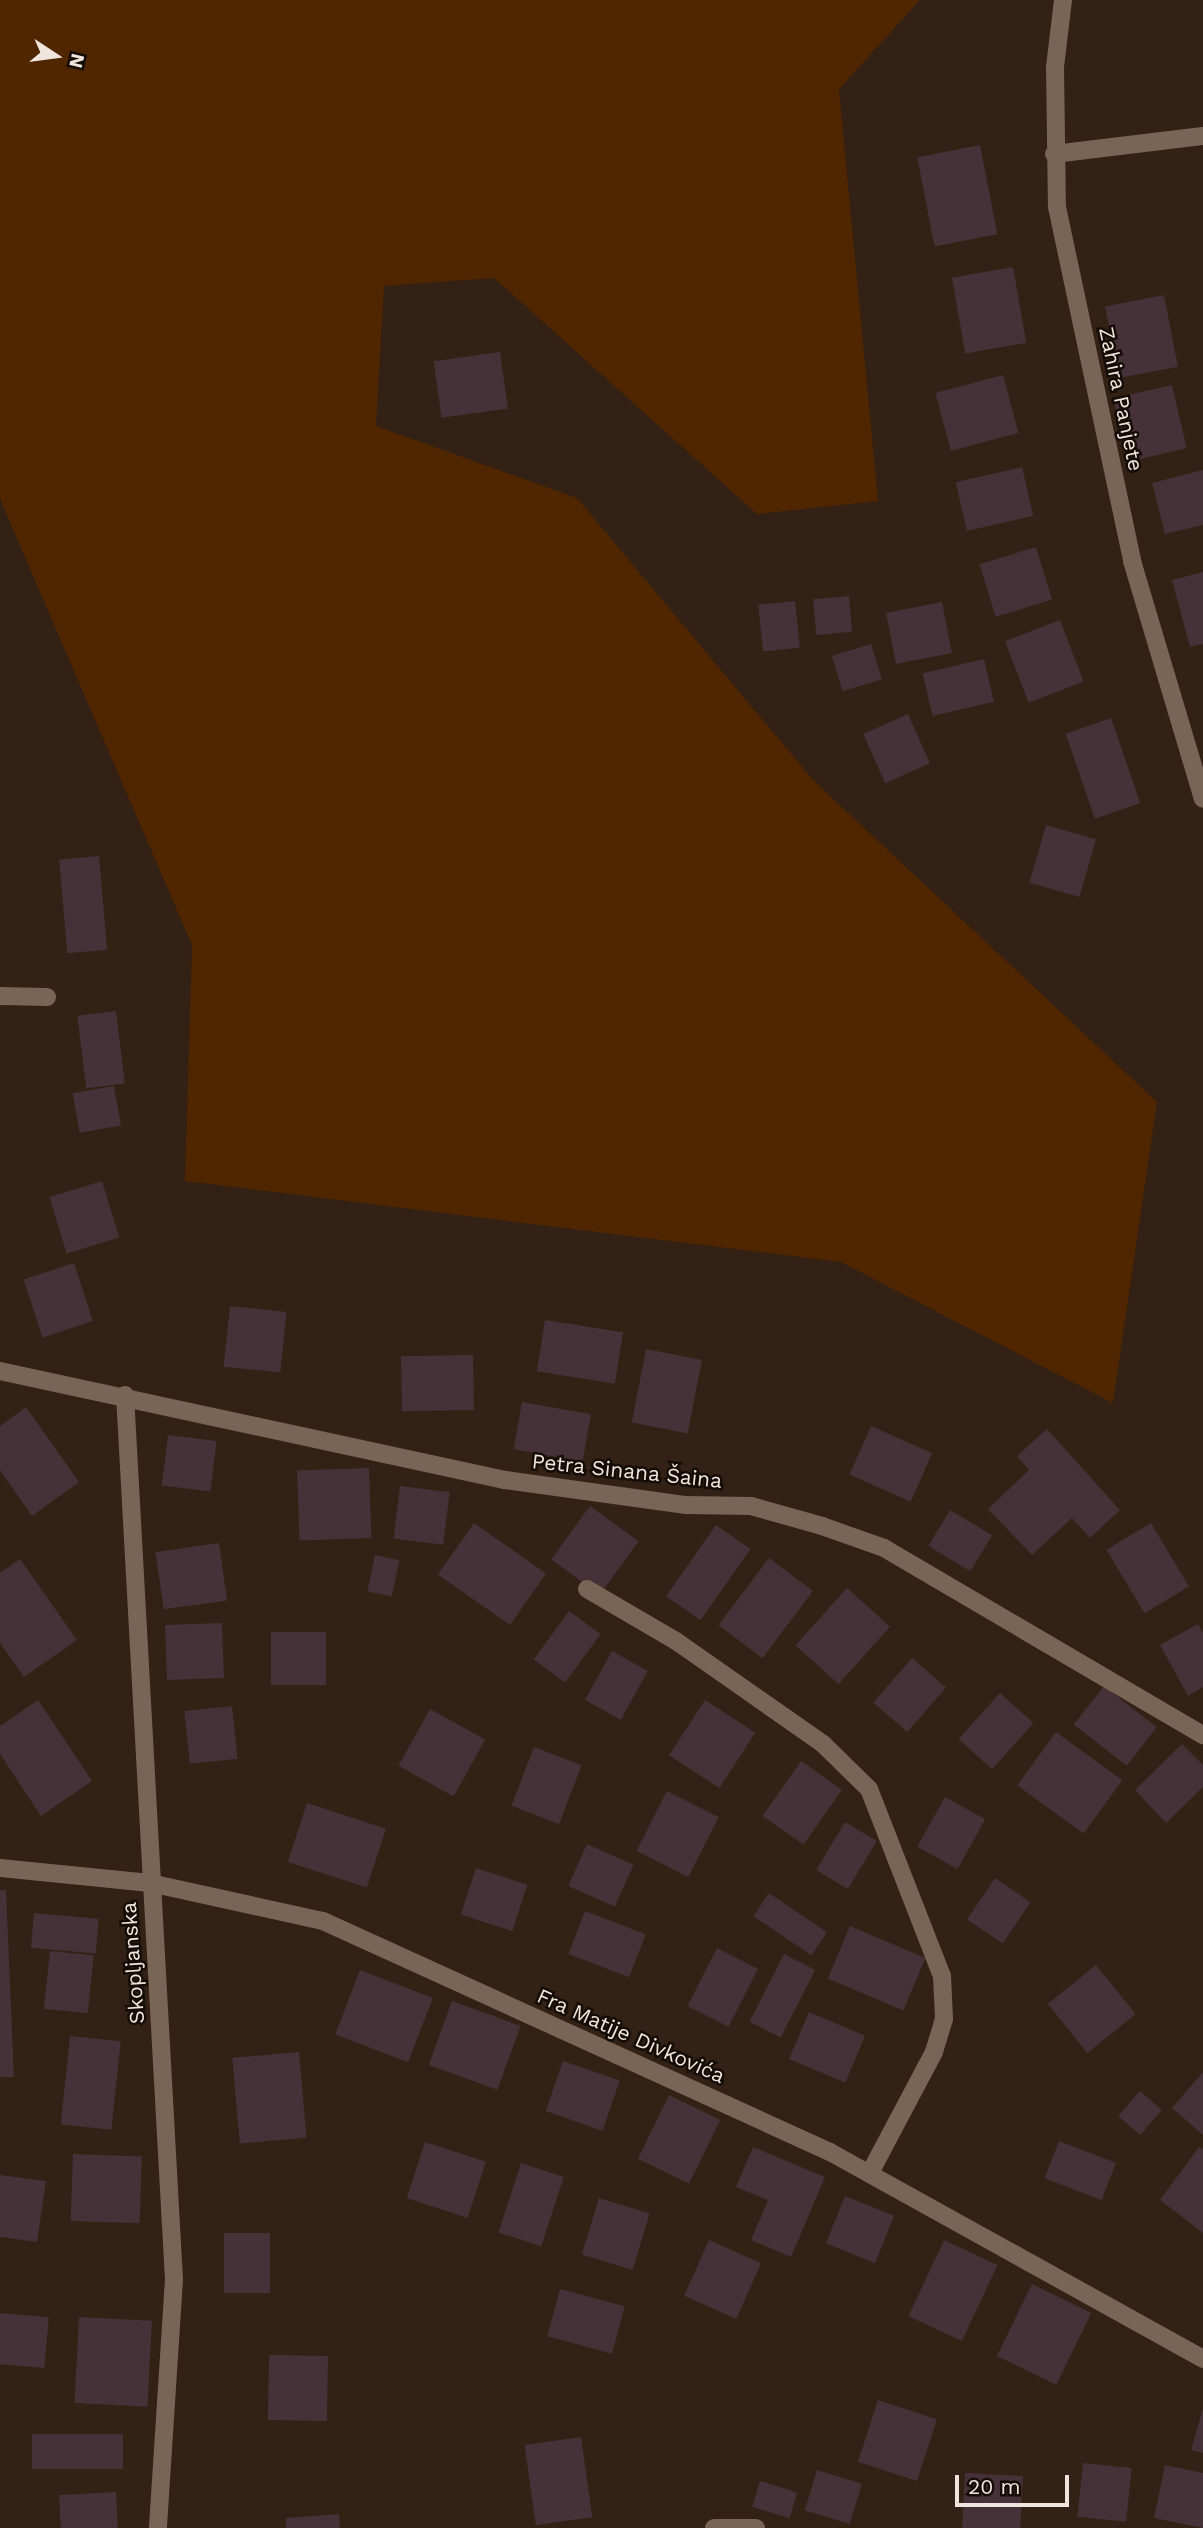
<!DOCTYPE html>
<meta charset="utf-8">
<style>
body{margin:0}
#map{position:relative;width:1203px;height:2528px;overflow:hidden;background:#322114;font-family:"Work Sans",sans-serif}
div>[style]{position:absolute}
.green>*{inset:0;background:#4f2600}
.building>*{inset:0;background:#473138;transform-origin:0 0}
.street>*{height:18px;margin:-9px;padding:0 9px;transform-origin:9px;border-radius:9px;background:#796556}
span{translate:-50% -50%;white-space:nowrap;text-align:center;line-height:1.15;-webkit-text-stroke:5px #140d07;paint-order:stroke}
.street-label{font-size:21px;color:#f0e5dc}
.north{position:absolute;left:21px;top:21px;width:70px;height:70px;-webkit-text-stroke:5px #140d07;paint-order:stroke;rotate:103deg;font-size:19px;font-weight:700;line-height:28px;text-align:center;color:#f0e5dc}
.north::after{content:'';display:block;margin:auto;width:24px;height:32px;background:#f0e5dc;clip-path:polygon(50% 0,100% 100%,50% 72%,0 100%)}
.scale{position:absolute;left:955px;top:2475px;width:114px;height:32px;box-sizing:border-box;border:4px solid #f0e5dc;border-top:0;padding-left:9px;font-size:21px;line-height:24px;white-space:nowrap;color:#f0e5dc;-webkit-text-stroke:5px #140d07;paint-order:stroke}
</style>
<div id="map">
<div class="green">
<i style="clip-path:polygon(0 0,920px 0,839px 89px,878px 501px,757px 514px,494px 278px,384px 286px,376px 426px,577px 498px,813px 780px,1157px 1102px,1113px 1403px,841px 1262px,185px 1181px,192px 945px,0 499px)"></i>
</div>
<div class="building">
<i style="left:980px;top:145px;width:91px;height:64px;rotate:79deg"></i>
<i style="left:1013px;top:267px;width:77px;height:62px;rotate:80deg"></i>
<i style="left:1164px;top:295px;width:73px;height:60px;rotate:79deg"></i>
<i style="left:500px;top:352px;width:57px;height:67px;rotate:82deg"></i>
<i style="left:1003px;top:375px;width:60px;height:70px;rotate:75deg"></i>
<i style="left:1172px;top:385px;width:65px;height:60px;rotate:77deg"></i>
<i style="left:1022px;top:467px;width:50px;height:68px;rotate:77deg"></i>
<i style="clip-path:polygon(1203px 470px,1203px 525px,1165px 534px,1152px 483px)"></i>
<i style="left:1036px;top:547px;width:55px;height:59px;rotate:73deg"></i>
<i style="clip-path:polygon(1203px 572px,1203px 644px,1190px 647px,1172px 580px)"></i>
<i style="left:849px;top:596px;width:36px;height:36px;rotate:85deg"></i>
<i style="left:795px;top:601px;width:47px;height:37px;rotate:84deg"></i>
<i style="left:942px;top:602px;width:52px;height:57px;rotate:79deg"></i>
<i style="left:1060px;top:620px;width:66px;height:59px;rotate:69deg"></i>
<i style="left:871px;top:644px;width:37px;height:41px;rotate:73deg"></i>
<i style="left:984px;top:659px;width:44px;height:63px;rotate:77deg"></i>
<i style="left:908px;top:714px;width:54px;height:49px;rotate:66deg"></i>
<i style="left:1111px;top:718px;width:90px;height:48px;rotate:71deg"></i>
<i style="left:1046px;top:825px;width:52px;height:60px;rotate:16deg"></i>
<i style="left:99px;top:856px;width:94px;height:40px;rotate:85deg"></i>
<i style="left:116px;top:1011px;width:73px;height:39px;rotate:83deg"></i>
<i style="left:114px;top:1086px;width:40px;height:42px;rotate:80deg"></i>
<i style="left:102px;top:1181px;width:59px;height:55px;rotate:73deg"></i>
<i style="left:74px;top:1263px;width:61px;height:53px;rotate:72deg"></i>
<i style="left:230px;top:1306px;width:57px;height:61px;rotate:6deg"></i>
<i style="left:545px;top:1320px;width:79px;height:52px;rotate:9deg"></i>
<i style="left:646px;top:1349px;width:57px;height:75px;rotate:11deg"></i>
<i style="left:473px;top:1355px;width:55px;height:72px;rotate:89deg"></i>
<i style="left:522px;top:1402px;width:70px;height:48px;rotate:10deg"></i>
<i style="clip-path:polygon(26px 1407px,79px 1482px,32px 1516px,0 1470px,0 1426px)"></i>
<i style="left:871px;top:1426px;width:67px;height:53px;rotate:24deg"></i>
<i style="clip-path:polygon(1047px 1429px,1120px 1510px,1090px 1538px,1072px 1518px,1032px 1555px,988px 1509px,1029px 1470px,1017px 1456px)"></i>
<i style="left:168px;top:1435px;width:49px;height:51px;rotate:7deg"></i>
<i style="left:369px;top:1468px;width:70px;height:72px;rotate:88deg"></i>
<i style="left:400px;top:1486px;width:50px;height:53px;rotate:7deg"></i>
<i style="left:590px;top:1506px;width:60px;height:66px;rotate:36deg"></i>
<i style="left:950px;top:1510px;width:49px;height:42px;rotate:31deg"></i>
<i style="left:474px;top:1523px;width:88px;height:63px;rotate:35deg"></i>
<i style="left:1151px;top:1523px;width:74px;height:52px;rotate:59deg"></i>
<i style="left:716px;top:1525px;width:42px;height:87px;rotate:35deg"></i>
<i style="left:219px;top:1543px;width:58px;height:64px;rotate:82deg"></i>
<i style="left:375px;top:1555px;width:25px;height:37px;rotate:12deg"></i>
<i style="left:769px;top:1558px;width:55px;height:84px;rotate:37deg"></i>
<i style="clip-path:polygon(20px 1559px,77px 1640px,24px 1677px,0 1643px,0 1573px)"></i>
<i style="left:847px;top:1588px;width:58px;height:77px;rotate:42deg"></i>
<i style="left:569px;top:1611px;width:39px;height:60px;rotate:36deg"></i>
<i style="left:222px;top:1623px;width:55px;height:57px;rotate:88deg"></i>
<i style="clip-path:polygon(1198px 1624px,1203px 1633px,1203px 1687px,1188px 1696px,1160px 1645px)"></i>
<i style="left:271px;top:1632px;width:55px;height:53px"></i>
<i style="left:612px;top:1651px;width:41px;height:56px;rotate:29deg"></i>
<i style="left:912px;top:1658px;width:45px;height:59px;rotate:41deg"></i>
<i style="left:1104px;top:1686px;width:67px;height:49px;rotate:38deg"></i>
<i style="left:1000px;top:1693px;width:45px;height:62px;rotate:42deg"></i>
<i style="clip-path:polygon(38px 1700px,92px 1781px,41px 1816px,0 1754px,0 1726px)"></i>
<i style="left:705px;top:1700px;width:60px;height:66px;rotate:33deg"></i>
<i style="left:232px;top:1706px;width:53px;height:48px;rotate:84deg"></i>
<i style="left:430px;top:1709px;width:63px;height:65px;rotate:29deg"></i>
<i style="left:1056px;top:1732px;width:82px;height:66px;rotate:36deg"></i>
<i style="clip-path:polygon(1182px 1744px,1203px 1765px,1203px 1787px,1166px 1823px,1135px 1790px)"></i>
<i style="left:534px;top:1747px;width:51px;height:63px;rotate:21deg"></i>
<i style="left:801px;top:1761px;width:50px;height:67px;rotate:35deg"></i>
<i style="left:667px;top:1791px;width:58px;height:67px;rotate:27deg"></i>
<i style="left:945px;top:1797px;width:46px;height:57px;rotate:29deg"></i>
<i style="left:307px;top:1803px;width:83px;height:62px;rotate:18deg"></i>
<i style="left:845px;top:1822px;width:37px;height:56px;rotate:31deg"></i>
<i style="left:587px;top:1844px;width:51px;height:46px;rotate:24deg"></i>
<i style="left:476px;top:1868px;width:54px;height:49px;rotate:18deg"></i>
<i style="left:995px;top:1878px;width:43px;height:50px;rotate:34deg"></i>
<i style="clip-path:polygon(0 1890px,6px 1890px,14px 2077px,0 2077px)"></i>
<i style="left:769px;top:1893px;width:70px;height:28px;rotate:34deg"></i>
<i style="left:585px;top:1911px;width:65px;height:46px;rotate:21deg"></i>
<i style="left:34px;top:1913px;width:65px;height:35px;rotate:5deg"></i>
<i style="left:850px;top:1926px;width:82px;height:57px;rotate:23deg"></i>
<i style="left:717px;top:1948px;width:46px;height:65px;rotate:27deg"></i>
<i style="left:50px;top:1951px;width:44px;height:58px;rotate:6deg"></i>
<i style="left:784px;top:1954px;width:35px;height:76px;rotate:27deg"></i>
<i style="left:1096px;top:1965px;width:63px;height:62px;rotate:51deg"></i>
<i style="left:360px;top:1970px;width:78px;height:69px;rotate:21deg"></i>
<i style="left:452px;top:2001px;width:73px;height:68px;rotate:20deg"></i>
<i style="left:809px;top:2012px;width:61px;height:51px;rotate:23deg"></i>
<i style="left:70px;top:2036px;width:51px;height:89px;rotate:6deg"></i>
<i style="left:299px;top:2052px;width:86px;height:67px;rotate:85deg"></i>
<i style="left:563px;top:2061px;width:60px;height:53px;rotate:19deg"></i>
<i style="clip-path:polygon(1203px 2072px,1203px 2135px,1172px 2108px)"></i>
<i style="left:1140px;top:2091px;width:29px;height:33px;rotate:41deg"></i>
<i style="left:669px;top:2095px;width:57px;height:71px;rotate:26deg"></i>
<i style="left:1059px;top:2141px;width:61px;height:40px;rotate:21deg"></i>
<i style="left:425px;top:2142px;width:64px;height:59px;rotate:18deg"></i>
<i style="clip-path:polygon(753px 2147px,825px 2177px,791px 2257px,751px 2240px,768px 2200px,736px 2187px)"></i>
<i style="clip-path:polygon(1199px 2147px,1203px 2149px,1203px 2233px,1160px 2200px)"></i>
<i style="left:73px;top:2154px;width:69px;height:67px;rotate:2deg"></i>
<i style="left:521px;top:2163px;width:45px;height:73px;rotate:18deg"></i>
<i style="clip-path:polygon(0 2175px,46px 2181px,37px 2242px,0 2237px)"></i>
<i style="left:845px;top:2196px;width:53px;height:51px;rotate:22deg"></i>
<i style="left:599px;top:2198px;width:53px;height:59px;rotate:17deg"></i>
<i style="left:270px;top:2233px;width:60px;height:46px;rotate:90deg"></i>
<i style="left:709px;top:2240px;width:57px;height:61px;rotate:24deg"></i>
<i style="left:944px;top:2240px;width:59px;height:84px;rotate:25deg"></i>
<i style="left:1032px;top:2284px;width:66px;height:80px;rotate:26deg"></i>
<i style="left:560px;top:2289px;width:67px;height:49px;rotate:15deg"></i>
<i style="left:0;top:2313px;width:49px;height:51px;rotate:5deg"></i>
<i style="left:79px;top:2317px;width:73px;height:86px;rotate:3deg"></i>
<i style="left:269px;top:2355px;width:59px;height:65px;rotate:1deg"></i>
<i style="left:878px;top:2400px;width:62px;height:65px;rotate:18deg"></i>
<i style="clip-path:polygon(1203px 2408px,1203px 2453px,1191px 2450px)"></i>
<i style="left:123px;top:2434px;width:35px;height:91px;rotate:90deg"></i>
<i style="left:581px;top:2437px;width:81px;height:57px;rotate:82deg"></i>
<i style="left:1083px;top:2463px;width:49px;height:54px;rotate:6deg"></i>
<i style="clip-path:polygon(1165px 2465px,1203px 2473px,1203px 2528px,1154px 2518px)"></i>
<i style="left:817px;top:2470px;width:47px;height:42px;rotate:17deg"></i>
<i style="left:965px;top:2473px;width:58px;height:55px;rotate:3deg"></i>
<i style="left:760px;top:2481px;width:39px;height:27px;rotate:17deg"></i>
<i style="left:116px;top:2492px;width:36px;height:57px;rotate:87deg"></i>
<i style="clip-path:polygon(339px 2514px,340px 2528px,286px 2528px,286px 2518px)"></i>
</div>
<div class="street">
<i style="left:1063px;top:0;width:67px;rotate:96.8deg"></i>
<i style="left:1055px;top:67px;width:140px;rotate:89.2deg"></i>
<i style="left:1057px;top:207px;width:362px;rotate:78deg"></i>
<i style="left:1132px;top:561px;width:248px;rotate:73.4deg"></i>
<i style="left:1054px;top:154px;width:150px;rotate:-6.9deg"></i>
<i style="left:0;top:996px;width:47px;rotate:1.2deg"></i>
<i style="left:0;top:1371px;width:517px;rotate:12.18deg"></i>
<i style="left:505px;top:1480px;width:183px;rotate:7.9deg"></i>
<i style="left:686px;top:1505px;width:65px;rotate:0.9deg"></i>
<i style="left:751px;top:1506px;width:74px;rotate:15.7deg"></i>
<i style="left:822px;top:1526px;width:66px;rotate:19.5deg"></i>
<i style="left:884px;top:1548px;width:370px;rotate:30.4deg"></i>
<i style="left:125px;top:1395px;width:885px;rotate:86.83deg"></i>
<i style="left:174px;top:2279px;width:250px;rotate:93.7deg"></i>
<i style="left:587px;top:1589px;width:103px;rotate:30.3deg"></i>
<i style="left:676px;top:1641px;width:179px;rotate:35deg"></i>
<i style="left:823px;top:1744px;width:64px;rotate:44.4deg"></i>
<i style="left:869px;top:1789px;width:201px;rotate:68.7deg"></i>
<i style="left:942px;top:1976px;width:43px;rotate:87.3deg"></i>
<i style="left:944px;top:2019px;width:34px;rotate:107deg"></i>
<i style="left:934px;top:2052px;width:137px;rotate:117.9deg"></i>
<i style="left:0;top:1868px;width:151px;rotate:5.7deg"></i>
<i style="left:150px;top:1883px;width:177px;rotate:12.4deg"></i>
<i style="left:323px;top:1921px;width:557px;rotate:24.5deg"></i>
<i style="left:830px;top:2152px;width:427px;rotate:29deg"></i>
<i style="left:714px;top:2528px;width:42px"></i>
</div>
<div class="street-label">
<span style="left:1121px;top:399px;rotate:78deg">Zahira Panjete</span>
<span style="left:627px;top:1471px;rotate:6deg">Petra Sinana Šaina</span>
<span style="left:133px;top:1963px;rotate:-94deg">Skopljanska</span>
<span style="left:631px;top:2036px;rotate:24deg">Fra Matije Divkovića</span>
</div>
<div class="north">N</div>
<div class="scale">20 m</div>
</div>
